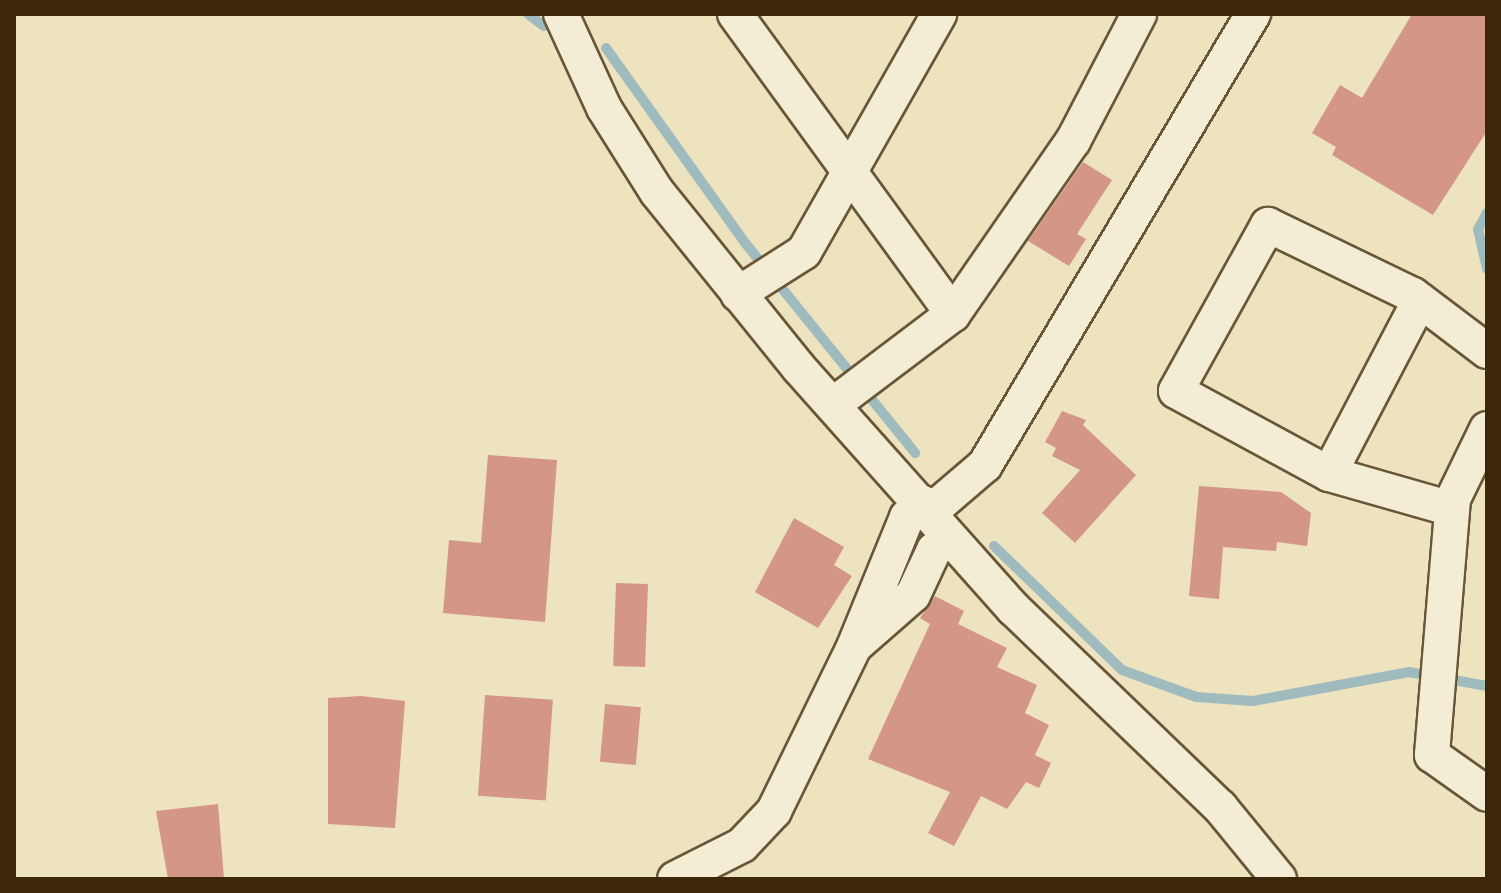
<!DOCTYPE html>
<style>
body{margin:0}
#map{position:relative;width:1501px;height:893px;overflow:hidden;background:#eee3bf;font-family:Alegreya,serif}
div>[style]{position:absolute}
.stream>*{height:10px;margin:-5px;padding:0 5px;transform-origin:5px;border-radius:5px;background:#a0bbbe}
.building>*{inset:0;background:#d49685;transform-origin:0 0}
.roads{filter:drop-shadow(2px 0 #685637) drop-shadow(-2px 0 #685637) drop-shadow(0 2px #685637) drop-shadow(0 -2px #685637)}
.minor>*{height:34px;margin:-17px;padding:0 17px;transform-origin:17px;border-radius:17px;background:#f4edd5}
span{translate:-50% -50%;white-space:nowrap;text-align:center;line-height:1.15;-webkit-text-stroke:6px #f4edd5;paint-order:stroke}
.frame{position:absolute;inset:0;border:16px solid #3c270a;pointer-events:none}
</style>
<div id="map">
<div class="stream">
<i style="left:528px;top:14px;width:20px;rotate:37deg"></i>
<i style="left:606px;top:48px;width:241px;rotate:54.5deg"></i>
<i style="left:746px;top:244px;width:269px;rotate:51deg"></i>
<i style="left:1487px;top:213px;width:18px;rotate:119deg"></i>
<i style="left:1478px;top:229px;width:41px;rotate:77.3deg"></i>
<i style="left:994px;top:546px;width:178px;rotate:44.1deg"></i>
<i style="left:1122px;top:670px;width:79px;rotate:20deg"></i>
<i style="left:1196px;top:697px;width:57px;rotate:4deg"></i>
<i style="left:1253px;top:701px;width:159px;rotate:-10.5deg"></i>
<i style="left:1409px;top:672px;width:79px;rotate:10.2deg"></i>
</div>
<div class="building">
<i style="clip-path:polygon(1412px 14px,1487px 14px,1487px 131px,1433px 215px,1332px 155px,1336px 147px,1312px 133px,1340px 85px,1362px 98px)"></i>
<i style="clip-path:polygon(1083px 162px,1112px 180px,1077px 234px,1086px 239px,1069px 266px,1028px 241px)"></i>
<i style="clip-path:polygon(1062px 411px,1086px 420px,1083px 425px,1136px 475px,1075px 543px,1042px 513px,1080px 470px,1052px 456px,1056px 448px,1045px 442px)"></i>
<i style="clip-path:polygon(488px 455px,557px 460px,545px 622px,443px 613px,449px 540px,481px 543px)"></i>
<i style="clip-path:polygon(1199px 486px,1281px 492px,1311px 513px,1307px 546px,1277px 542px,1276px 551px,1223px 547px,1219px 599px,1189px 596px)"></i>
<i style="clip-path:polygon(794px 518px,844px 547px,834px 565px,852px 576px,818px 628px,755px 592px)"></i>
<i style="left:616px;top:583px;width:32px;height:83px;rotate:2deg"></i>
<i style="clip-path:polygon(935px 596px,964px 611px,958px 624px,1007px 648px,997px 667px,1037px 685px,1025px 713px,1049px 725px,1035px 755px,1051px 763px,1039px 788px,1026px 782px,1007px 809px,981px 796px,954px 846px,928px 833px,950px 792px,868px 759px,930px 624px,920px 618px)"></i>
<i style="left:485px;top:695px;width:68px;height:101px;rotate:4deg"></i>
<i style="clip-path:polygon(361px 696px,405px 701px,395px 828px,328px 824px,328px 698px)"></i>
<i style="left:605px;top:704px;width:36px;height:58px;rotate:5deg"></i>
<i style="clip-path:polygon(218px 804px,224px 879px,168px 879px,156px 811px)"></i>
</div>
<div class="roads">
<div class="minor">
<i style="left:561px;top:14px;width:103px;rotate:65.4deg"></i>
<i style="left:604px;top:108px;width:99px;rotate:57.8deg"></i>
<i style="left:657px;top:192px;width:226px;rotate:51.1deg"></i>
<i style="left:799px;top:368px;width:323px;rotate:48.3deg"></i>
<i style="left:1014px;top:609px;width:286px;rotate:43.9deg"></i>
<i style="left:1220px;top:807px;width:93px;rotate:50.7deg"></i>
<i style="left:735px;top:14px;width:371px;rotate:54deg"></i>
<i style="left:738px;top:294px;width:78px;rotate:-32.5deg"></i>
<i style="left:804px;top:252px;width:274px;rotate:-60.4deg"></i>
<i style="left:834px;top:404px;width:149px;rotate:-37.1deg"></i>
<i style="left:953px;top:314px;width:211px;rotate:-55.3deg"></i>
<i style="left:1073px;top:141px;width:143px;rotate:-62.5deg"></i>
<i style="left:1487px;top:429px;width:78px;rotate:115.9deg"></i>
<i style="left:1453px;top:499px;width:257px;rotate:94.7deg"></i>
<i style="left:1432px;top:755px;width:67px;rotate:35.3deg"></i>
<i style="left:1329px;top:474px;width:196px;rotate:-62.4deg"></i>
<i style="left:1452px;top:509px;width:128px;rotate:-164.1deg"></i>
<i style="left:1329px;top:474px;width:174px;rotate:-151.5deg"></i>
<i style="left:1176px;top:391px;width:190px;rotate:-61deg"></i>
<i style="left:1268px;top:225px;width:161px;rotate:25.8deg"></i>
<i style="left:1413px;top:295px;width:93px;rotate:37.1deg"></i>
<i style="left:929px;top:513px;width:74px;rotate:-40.6deg"></i>
<i style="left:985px;top:465px;width:525px;rotate:-59.28deg"></i>
<i style="left:857px;top:644px;width:74px;rotate:-41.2deg"></i>
<i style="left:913px;top:595px;width:50px;rotate:-65deg"></i>
<i style="left:934px;top:550px;width:20px;rotate:-41deg"></i>
<i style="left:675px;top:879px;width:75px;rotate:-26.9deg"></i>
<i style="left:742px;top:845px;width:47px;rotate:-46.7deg"></i>
<i style="left:774px;top:811px;width:182px;rotate:-64deg"></i>
<i style="left:854px;top:647px;width:140px;rotate:-67.8deg"></i>
<i style="left:907px;top:517px;width:21px;rotate:-43deg"></i>
</div>
</div>
<div class="frame"></div>
</div>
